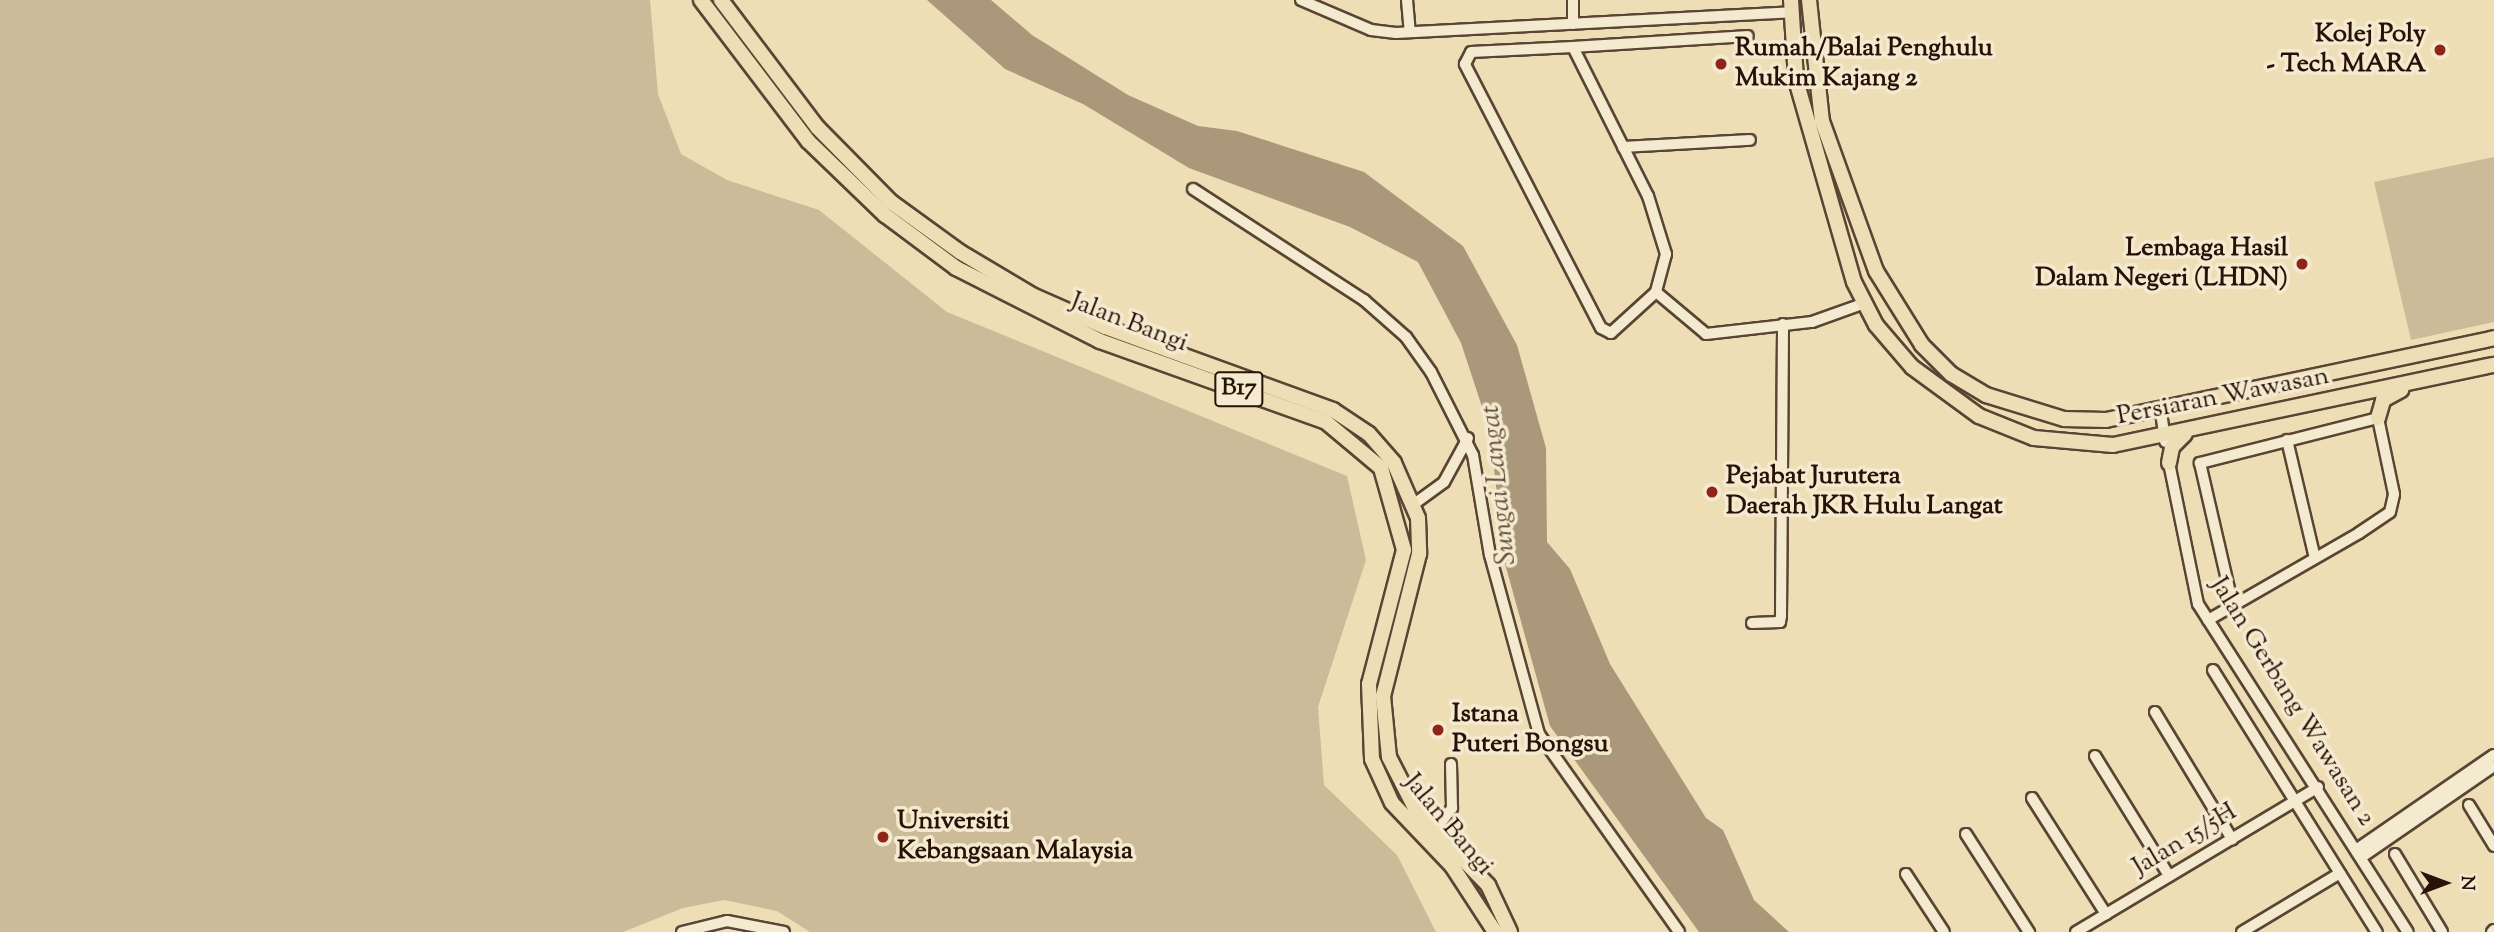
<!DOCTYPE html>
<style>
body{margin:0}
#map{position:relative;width:2494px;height:932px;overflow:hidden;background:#eedeb6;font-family:"Sorts Mill Goudy",serif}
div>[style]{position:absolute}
.green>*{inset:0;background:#ccbb98}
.water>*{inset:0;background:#ab987a}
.roads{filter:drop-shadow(2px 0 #5a4433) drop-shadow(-2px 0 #5a4433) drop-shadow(0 2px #5a4433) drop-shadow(0 -2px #5a4433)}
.minor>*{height:10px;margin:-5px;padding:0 5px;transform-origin:5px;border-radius:5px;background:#f4ead0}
.major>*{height:14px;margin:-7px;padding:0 7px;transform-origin:7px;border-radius:7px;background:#eedeb6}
.dots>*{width:19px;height:19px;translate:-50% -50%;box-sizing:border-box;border:4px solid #f4ead0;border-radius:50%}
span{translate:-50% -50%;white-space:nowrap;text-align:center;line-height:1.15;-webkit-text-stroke:7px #f4ead0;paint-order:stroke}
.shield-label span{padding:2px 5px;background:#f4ead0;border:2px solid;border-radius:5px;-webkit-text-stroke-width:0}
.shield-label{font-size:24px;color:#281107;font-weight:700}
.poi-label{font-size:26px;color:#281107;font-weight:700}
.right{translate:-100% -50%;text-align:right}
.left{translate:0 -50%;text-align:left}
.street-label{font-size:26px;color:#281107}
.water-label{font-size:28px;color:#634e3b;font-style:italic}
.north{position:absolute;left:2410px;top:848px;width:70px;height:70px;-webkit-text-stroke:5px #f4ead0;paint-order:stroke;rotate:90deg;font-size:19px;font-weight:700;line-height:28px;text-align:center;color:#281107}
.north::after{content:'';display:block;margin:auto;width:24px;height:32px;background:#281107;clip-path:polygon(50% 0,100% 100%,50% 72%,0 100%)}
</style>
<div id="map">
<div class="green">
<i style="clip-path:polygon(0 0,650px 0,658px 94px,681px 154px,727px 180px,819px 210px,947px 312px,1347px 476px,1366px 560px,1318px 707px,1324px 785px,1397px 855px,1436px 932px,810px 932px,777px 911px,724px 900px,683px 908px,623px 932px,0 932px)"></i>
<i style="clip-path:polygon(2494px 157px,2494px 322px,2411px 340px,2374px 182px)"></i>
</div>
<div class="water">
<i style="clip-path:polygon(927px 0,991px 0,1032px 35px,1128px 95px,1198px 126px,1237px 131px,1364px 172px,1463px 246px,1517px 345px,1546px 448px,1547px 542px,1570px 569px,1610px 664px,1706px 818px,1723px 830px,1754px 900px,1789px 932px,1699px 932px,1550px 726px,1504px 560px,1490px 431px,1461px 343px,1418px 262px,1350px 227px,1189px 168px,1083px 104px,1005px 69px)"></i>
</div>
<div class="roads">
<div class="minor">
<i style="left:1301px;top:0;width:76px;rotate:23.2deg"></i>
<i style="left:1371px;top:30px;width:25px;rotate:7deg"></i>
<i style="left:1396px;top:33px;width:396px;rotate:-3deg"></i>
<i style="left:1407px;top:0;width:32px;rotate:85deg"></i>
<i style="left:1573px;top:0;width:24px;rotate:90deg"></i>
<i style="left:1573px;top:47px;width:167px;rotate:63.3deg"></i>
<i style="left:1648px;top:196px;width:61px;rotate:72.8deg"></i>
<i style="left:1666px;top:254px;width:39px;rotate:105deg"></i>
<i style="left:1656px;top:292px;width:61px;rotate:137.7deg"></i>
<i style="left:1611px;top:333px;width:11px;rotate:-153deg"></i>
<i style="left:1601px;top:328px;width:297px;rotate:-117.3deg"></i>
<i style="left:1465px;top:64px;width:13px;rotate:-63deg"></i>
<i style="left:1471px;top:52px;width:102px;rotate:-2.8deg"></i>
<i style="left:1573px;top:47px;width:175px;rotate:-3.6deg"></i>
<i style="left:1623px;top:147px;width:127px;rotate:-3.2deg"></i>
<i style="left:1193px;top:189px;width:204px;rotate:33deg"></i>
<i style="left:1364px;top:300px;width:56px;rotate:41.4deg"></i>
<i style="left:1406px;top:337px;width:43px;rotate:54.5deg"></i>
<i style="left:1431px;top:372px;width:93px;rotate:63.2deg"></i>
<i style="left:1473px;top:455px;width:101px;rotate:80.4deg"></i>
<i style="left:1490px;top:555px;width:186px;rotate:74.7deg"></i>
<i style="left:1539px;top:734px;width:242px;rotate:54.7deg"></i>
<i style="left:1656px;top:292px;width:65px;rotate:40deg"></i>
<i style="left:1706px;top:334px;width:107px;rotate:-6.5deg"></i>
<i style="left:1812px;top:322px;width:56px;rotate:-19.7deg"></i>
<i style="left:2161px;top:412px;width:30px;rotate:82deg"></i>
<i style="left:2287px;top:440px;width:121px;rotate:76.7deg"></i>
<i style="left:2168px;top:458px;width:149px;rotate:78.4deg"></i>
<i style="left:2198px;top:604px;width:389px;rotate:57.4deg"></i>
<i style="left:1414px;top:504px;width:37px;rotate:-36deg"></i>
<i style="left:1444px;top:482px;width:50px;rotate:-61.4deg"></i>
<i style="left:2208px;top:620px;width:174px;rotate:-29.9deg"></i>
<i style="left:2359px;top:533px;width:37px;rotate:-34deg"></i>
<i style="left:2390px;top:512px;width:18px;rotate:-77deg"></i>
<i style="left:2394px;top:494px;width:78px;rotate:-101.9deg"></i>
<i style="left:2378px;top:418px;width:184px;rotate:165.8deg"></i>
<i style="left:2200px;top:463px;width:147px;rotate:77deg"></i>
<i style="left:1752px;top:623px;width:28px;rotate:-2deg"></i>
<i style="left:1780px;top:622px;width:6px;rotate:-81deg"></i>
<i style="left:1781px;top:616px;width:292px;rotate:-89.6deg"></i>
<i style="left:2213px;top:670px;width:309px;rotate:58deg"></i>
<i style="left:2155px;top:712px;width:149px;rotate:58.8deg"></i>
<i style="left:2095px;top:756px;width:141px;rotate:58.3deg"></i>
<i style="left:2032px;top:798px;width:138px;rotate:57.5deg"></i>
<i style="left:2469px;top:805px;width:48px;rotate:58.6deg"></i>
<i style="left:1435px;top:830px;width:28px;rotate:-52deg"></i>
<i style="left:1452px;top:808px;width:44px;rotate:-91.3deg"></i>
<i style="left:1966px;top:834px;width:117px;rotate:57.3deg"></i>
<i style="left:2357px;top:849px;width:166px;rotate:-34.5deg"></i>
<i style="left:2395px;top:854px;width:91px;rotate:58.9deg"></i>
<i style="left:2362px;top:857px;width:160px;rotate:-34.6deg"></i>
<i style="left:1906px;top:874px;width:69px;rotate:56.8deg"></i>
<i style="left:682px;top:932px;width:46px;rotate:-13.7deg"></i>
<i style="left:727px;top:921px;width:58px;rotate:10.9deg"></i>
<i style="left:2076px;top:932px;width:282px;rotate:-30.9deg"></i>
<i style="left:2242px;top:932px;width:114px;rotate:-31deg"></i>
<i style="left:2492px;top:932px;width:3px;rotate:-45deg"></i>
</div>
<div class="major">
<i style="left:701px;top:0;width:177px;rotate:52.8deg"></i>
<i style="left:808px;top:141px;width:107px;rotate:43.9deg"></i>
<i style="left:885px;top:215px;width:89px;rotate:36.7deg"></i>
<i style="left:956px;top:268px;width:161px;rotate:26.9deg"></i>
<i style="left:1100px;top:341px;width:240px;rotate:19.7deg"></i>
<i style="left:1326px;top:422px;width:72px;rotate:39.9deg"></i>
<i style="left:1381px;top:468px;width:85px;rotate:74.3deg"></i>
<i style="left:1404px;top:550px;width:138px;rotate:104.6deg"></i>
<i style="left:1369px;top:684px;width:75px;rotate:87.7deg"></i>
<i style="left:1372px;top:759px;width:48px;rotate:65.6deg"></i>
<i style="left:1392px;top:803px;width:87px;rotate:46.4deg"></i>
<i style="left:1452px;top:866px;width:79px;rotate:56.9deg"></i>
<i style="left:721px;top:0;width:159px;rotate:52.9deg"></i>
<i style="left:817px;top:127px;width:105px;rotate:45.4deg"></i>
<i style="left:891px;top:202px;width:85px;rotate:35.9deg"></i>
<i style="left:960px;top:252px;width:86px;rotate:30.7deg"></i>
<i style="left:1034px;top:296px;width:77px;rotate:23.6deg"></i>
<i style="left:1105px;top:327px;width:243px;rotate:20deg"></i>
<i style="left:1333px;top:410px;width:43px;rotate:33.7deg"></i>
<i style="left:1369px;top:434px;width:38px;rotate:49deg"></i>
<i style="left:1394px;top:463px;width:60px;rotate:66.4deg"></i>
<i style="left:1418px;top:518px;width:36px;rotate:88deg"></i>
<i style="left:1419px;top:554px;width:146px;rotate:104.2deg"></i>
<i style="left:1383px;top:696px;width:61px;rotate:84.4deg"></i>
<i style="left:1389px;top:757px;width:62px;rotate:63deg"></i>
<i style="left:1417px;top:812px;width:102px;rotate:45.8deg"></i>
<i style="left:1488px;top:885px;width:52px;rotate:64.9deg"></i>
<i style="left:1791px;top:0;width:80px;rotate:86.4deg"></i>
<i style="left:1796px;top:80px;width:210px;rotate:74deg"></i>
<i style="left:1854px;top:282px;width:48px;rotate:62.9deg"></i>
<i style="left:1876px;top:325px;width:55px;rotate:49.4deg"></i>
<i style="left:1912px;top:367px;width:83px;rotate:36.2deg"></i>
<i style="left:1979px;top:416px;width:59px;rotate:21.8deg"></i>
<i style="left:2034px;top:438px;width:79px;rotate:5.1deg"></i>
<i style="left:2113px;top:445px;width:389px;rotate:-11.9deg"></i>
<i style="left:1809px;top:0;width:122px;rotate:83.9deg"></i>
<i style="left:1822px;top:121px;width:159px;rotate:70.2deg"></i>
<i style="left:1876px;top:271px;width:87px;rotate:58.1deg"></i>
<i style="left:1922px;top:345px;width:41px;rotate:45deg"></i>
<i style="left:1951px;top:374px;width:41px;rotate:31deg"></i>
<i style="left:1986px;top:395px;width:82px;rotate:17.1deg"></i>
<i style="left:2064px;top:419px;width:42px;rotate:1.4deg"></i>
<i style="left:2106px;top:420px;width:397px;rotate:-11.9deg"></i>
<i style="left:2378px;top:418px;width:19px;rotate:-74deg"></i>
<i style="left:2383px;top:400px;width:21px;rotate:-29deg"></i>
<i style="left:2169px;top:463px;width:16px;rotate:-79deg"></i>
<i style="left:2172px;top:447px;width:18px;rotate:-45deg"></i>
</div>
</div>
<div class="dots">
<i style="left:2440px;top:50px;background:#8f2418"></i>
<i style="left:1721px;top:64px;background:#8f2418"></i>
<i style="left:2302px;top:264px;background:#8f2418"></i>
<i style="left:1712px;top:492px;background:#8f2418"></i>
<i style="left:1438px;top:730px;background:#8f2418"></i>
<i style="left:883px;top:837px;background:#8f2418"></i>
</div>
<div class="shield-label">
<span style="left:1239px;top:389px">B17</span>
</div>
<div class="poi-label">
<span class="right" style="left:2426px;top:50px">Kolej Poly<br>- Tech MARA</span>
<span class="left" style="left:1735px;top:64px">Rumah/Balai Penghulu<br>Mukim Kajang 2</span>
<span class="right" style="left:2288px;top:264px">Lembaga Hasil<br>Dalam Negeri (LHDN)</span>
<span class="left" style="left:1726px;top:492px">Pejabat Jurutera<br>Daerah JKR Hulu Langat</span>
<span class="left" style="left:1452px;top:730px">Istana<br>Puteri Bongsu</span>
<span class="left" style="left:897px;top:837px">Universiti<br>Kebangsaan Malaysia</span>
</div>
<div class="street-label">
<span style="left:1129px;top:323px;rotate:21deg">Jalan Bangi</span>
<span style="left:2223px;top:397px;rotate:-11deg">Persiaran Wawasan</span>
<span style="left:2292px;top:702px;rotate:58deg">Jalan Gerbang Wawasan 2</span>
<span style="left:1448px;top:825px;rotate:50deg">Jalan Bangi</span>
<span style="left:2185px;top:840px;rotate:-31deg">Jalan 15/5H</span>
</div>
<div class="water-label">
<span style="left:1499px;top:485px;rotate:-96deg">Sungai Langat</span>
</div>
<div class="north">N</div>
</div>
